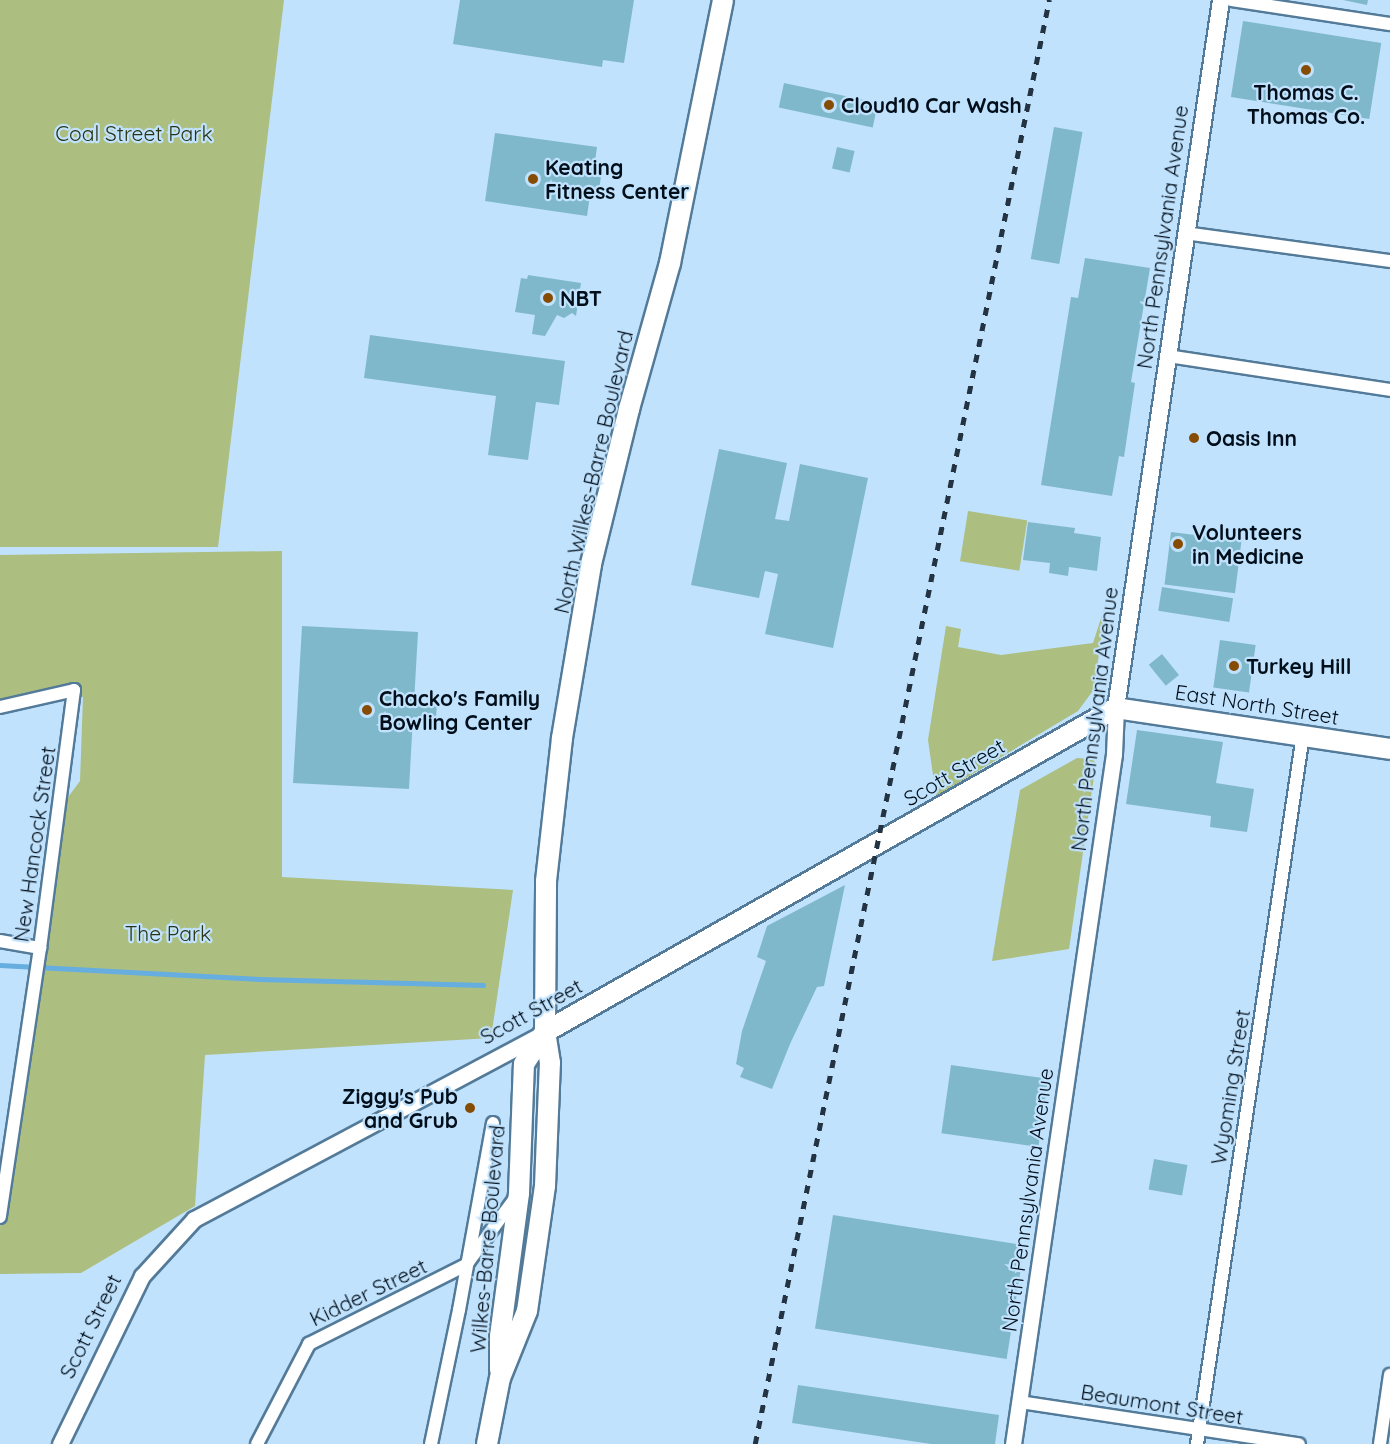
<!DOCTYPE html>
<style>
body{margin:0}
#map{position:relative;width:1390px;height:1444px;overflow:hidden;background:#c0e2fd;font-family:Quicksand,sans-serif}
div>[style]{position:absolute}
.green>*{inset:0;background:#acbe80;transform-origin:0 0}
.stream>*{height:4.5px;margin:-2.25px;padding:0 2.25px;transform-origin:2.25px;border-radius:2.25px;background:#66ade0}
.building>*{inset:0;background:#80b8cb;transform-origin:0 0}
.roads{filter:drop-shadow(2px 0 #537b99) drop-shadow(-2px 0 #537b99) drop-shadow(0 2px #537b99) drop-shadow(0 -2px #537b99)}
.minor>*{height:12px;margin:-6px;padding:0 6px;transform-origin:6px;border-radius:6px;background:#fff}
.tertiary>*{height:15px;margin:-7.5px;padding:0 7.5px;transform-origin:7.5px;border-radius:7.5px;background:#fff}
.secondary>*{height:16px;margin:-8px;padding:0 8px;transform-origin:8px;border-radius:8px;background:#fff}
.primary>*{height:20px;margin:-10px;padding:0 10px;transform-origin:10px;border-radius:10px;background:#fff}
.rail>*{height:4.5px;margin-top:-2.25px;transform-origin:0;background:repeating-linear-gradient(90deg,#233342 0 8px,transparent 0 16px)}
.dots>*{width:16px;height:16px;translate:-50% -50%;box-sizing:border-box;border:3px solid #c0e2fd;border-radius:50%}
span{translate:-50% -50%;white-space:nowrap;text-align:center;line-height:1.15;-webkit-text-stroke:4.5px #c0e2fd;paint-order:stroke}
.poi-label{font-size:21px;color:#020f1b;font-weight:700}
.left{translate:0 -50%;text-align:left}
.right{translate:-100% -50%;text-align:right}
.park-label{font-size:21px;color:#2a3312}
.street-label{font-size:21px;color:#020f1b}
</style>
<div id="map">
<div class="green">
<i style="clip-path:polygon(0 0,284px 0,218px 547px,0 547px)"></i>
<i style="left:968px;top:511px;width:60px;height:51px;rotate:9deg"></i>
<i style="clip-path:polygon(282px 551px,282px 877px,513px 890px,491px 1038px,205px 1055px,195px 1206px,81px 1273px,0 1274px,0 1227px,57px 812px,80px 781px,83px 697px,53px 695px,0 702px,0 555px)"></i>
<i style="clip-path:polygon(1106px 603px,1095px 683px,1092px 692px,1078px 711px,936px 796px,928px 740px,946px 626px,961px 629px,958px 647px,1001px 655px,1093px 643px)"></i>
<i style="clip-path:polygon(1077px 758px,1092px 759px,1096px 763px,1069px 949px,992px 961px,1020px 790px)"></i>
</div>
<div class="stream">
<i style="left:0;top:965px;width:259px;rotate:3.1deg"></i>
<i style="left:259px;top:979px;width:224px;rotate:1.5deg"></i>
</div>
<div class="building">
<i style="clip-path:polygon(460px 0,634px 0,624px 63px,603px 60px,602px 67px,453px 44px)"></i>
<i style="clip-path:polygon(1343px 0,1368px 0,1367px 5px)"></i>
<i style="left:1243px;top:21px;width:140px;height:77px;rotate:9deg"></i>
<i style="left:784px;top:83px;width:96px;height:25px;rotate:12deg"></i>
<i style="left:1054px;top:127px;width:29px;height:134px;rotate:10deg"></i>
<i style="clip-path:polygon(495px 133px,597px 147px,593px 176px,601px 177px,599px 190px,591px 189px,587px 216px,485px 201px)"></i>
<i style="left:837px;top:147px;width:18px;height:22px;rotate:13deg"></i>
<i style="clip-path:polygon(1085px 258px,1150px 268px,1131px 382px,1135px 383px,1124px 457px,1119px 456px,1112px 496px,1041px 485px,1071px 297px,1078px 298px)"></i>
<i style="clip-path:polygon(528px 275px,581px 283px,576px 316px,572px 313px,564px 318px,557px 315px,545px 336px,532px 334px,535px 315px,515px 312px,521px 278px,527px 279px)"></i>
<i style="clip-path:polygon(370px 335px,565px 361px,559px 405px,536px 402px,528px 460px,488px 455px,496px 396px,364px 378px)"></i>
<i style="clip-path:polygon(719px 449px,787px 463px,775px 519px,789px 521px,800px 464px,868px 478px,833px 648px,765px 634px,778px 574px,765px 571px,759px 598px,691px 585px)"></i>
<i style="clip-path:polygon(1028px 522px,1075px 528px,1074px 533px,1101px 537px,1097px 571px,1069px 567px,1068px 576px,1049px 573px,1050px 563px,1023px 560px)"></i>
<i style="left:1171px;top:532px;width:71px;height:53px;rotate:7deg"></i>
<i style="left:1162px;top:587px;width:72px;height:24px;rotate:9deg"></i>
<i style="clip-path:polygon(302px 626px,418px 632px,414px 703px,437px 704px,436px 718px,413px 717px,409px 789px,293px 783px)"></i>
<i style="left:1220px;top:640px;width:36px;height:48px;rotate:8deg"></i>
<i style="left:1162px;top:654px;width:27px;height:17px;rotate:51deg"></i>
<i style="clip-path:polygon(1137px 730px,1223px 742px,1216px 783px,1254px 789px,1247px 832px,1210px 827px,1211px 816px,1126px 804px)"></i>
<i style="clip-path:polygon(845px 885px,824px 986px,817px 987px,790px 1044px,772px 1089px,740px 1077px,744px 1068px,736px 1064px,742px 1031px,766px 961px,757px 957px,767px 926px)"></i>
<i style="left:951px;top:1065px;width:98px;height:69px;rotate:8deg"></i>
<i style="left:1154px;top:1159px;width:34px;height:31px;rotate:10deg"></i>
<i style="left:833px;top:1215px;width:194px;height:115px;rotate:9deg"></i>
<i style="clip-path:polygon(798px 1385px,999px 1415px,995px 1444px,931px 1444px,792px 1423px)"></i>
</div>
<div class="roads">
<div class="minor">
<i style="left:1231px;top:0;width:161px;rotate:8.6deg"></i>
<i style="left:1185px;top:233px;width:207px;rotate:7.8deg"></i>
<i style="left:1168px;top:356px;width:225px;rotate:8.7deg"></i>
<i style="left:0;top:707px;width:76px;rotate:-12.9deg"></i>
<i style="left:74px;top:690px;width:260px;rotate:97.5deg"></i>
<i style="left:40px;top:948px;width:272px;rotate:98.5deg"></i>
<i style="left:0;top:941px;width:41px;rotate:9.9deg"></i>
<i style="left:1020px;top:1402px;width:282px;rotate:8.6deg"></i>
<i style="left:257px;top:1444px;width:113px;rotate:-62.5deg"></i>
<i style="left:309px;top:1344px;width:176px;rotate:-26.7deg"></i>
<i style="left:466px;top:1265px;width:84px;rotate:-53.7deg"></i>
<i style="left:431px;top:1444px;width:137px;rotate:-78.2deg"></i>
<i style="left:459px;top:1310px;width:190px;rotate:-79.7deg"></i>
<i style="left:1197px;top:1444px;width:717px;rotate:-81.5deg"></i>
<i style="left:1380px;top:1444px;width:70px;rotate:-81.8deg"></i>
</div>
<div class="tertiary">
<i style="left:60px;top:1444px;width:187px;rotate:-64deg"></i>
<i style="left:142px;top:1276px;width:77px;rotate:-47.6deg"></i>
<i style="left:194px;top:1219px;width:398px;rotate:-28deg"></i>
<i style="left:1013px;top:1444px;width:697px;rotate:-81.67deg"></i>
<i style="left:1114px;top:754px;width:46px;rotate:-87.5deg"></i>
</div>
<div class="secondary">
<i style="left:1116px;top:708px;width:716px;rotate:-81.56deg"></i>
</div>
<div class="primary">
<i style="left:500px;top:1370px;width:34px;rotate:-90deg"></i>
<i style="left:500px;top:1336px;width:144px;rotate:-82.4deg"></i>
<i style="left:519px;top:1193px;width:129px;rotate:-87.8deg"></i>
<i style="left:524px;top:1064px;width:38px;rotate:-57deg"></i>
<i style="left:545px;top:1032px;width:657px;rotate:-29.57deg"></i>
<i style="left:1116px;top:708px;width:277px;rotate:8.5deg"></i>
<i style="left:487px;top:1444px;width:67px;rotate:-78.9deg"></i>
<i style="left:500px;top:1378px;width:72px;rotate:-68.1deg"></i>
<i style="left:527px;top:1311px;width:126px;rotate:-81.8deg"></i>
<i style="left:545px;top:1186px;width:123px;rotate:-87.7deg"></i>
<i style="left:550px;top:1063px;width:31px;rotate:-99deg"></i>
<i style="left:545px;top:1032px;width:151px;rotate:-89.6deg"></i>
<i style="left:546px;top:881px;width:144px;rotate:-83.6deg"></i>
<i style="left:562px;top:738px;width:176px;rotate:-80.5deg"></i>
<i style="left:591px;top:564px;width:160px;rotate:-76.2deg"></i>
<i style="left:629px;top:409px;width:152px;rotate:-74.3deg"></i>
<i style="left:670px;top:263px;width:268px;rotate:-78.6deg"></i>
</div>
</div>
<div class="rail">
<i style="left:755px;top:1444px;width:1474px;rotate:-78.49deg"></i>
</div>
<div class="dots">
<i style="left:1306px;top:70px;background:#874c04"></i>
<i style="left:829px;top:105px;background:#874c04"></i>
<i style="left:533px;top:179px;background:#874c04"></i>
<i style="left:548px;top:298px;background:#874c04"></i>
<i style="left:1194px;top:438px;background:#874c04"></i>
<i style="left:1178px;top:544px;background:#874c04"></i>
<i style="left:1234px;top:666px;background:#874c04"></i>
<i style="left:367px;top:710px;background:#874c04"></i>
<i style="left:470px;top:1108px;background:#874c04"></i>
</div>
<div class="poi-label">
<span style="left:1306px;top:104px">Thomas C.<br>Thomas Co.</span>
<span class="left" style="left:841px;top:105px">Cloud10 Car Wash</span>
<span class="left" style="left:545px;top:179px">Keating<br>Fitness Center</span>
<span class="left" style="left:560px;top:298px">NBT</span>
<span class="left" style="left:1206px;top:438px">Oasis Inn</span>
<span class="left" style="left:1192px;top:544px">Volunteers<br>in Medicine</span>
<span class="left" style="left:1246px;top:666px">Turkey Hill</span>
<span class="left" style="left:379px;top:710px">Chacko's Family<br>Bowling Center</span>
<span class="right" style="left:458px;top:1108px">Ziggy's Pub<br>and Grub</span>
</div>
<div class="park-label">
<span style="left:134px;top:133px">Coal Street Park</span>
<span style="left:168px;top:933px">The Park</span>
</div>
<div class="street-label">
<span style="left:1162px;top:237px;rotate:-82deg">North Pennsylvania Avenue</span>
<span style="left:593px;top:472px;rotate:-77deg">North Wilkes-Barre Boulevard</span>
<span style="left:1257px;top:704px;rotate:9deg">East North Street</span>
<span style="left:1094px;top:719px;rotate:-83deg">North Pennsylvania Avenue</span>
<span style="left:954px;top:772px;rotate:-30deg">Scott Street</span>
<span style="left:34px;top:844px;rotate:-82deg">New Hancock Street</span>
<span style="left:531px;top:1011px;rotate:-29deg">Scott Street</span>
<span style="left:1230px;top:1087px;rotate:-81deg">Wyoming Street</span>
<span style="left:1027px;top:1200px;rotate:-82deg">North Pennsylvania Avenue</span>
<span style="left:487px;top:1239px;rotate:-85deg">Wilkes-Barre Boulevard</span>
<span style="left:368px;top:1292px;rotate:-26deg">Kidder Street</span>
<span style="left:90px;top:1326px;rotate:-64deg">Scott Street</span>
<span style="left:1162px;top:1404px;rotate:9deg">Beaumont Street</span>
</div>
</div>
